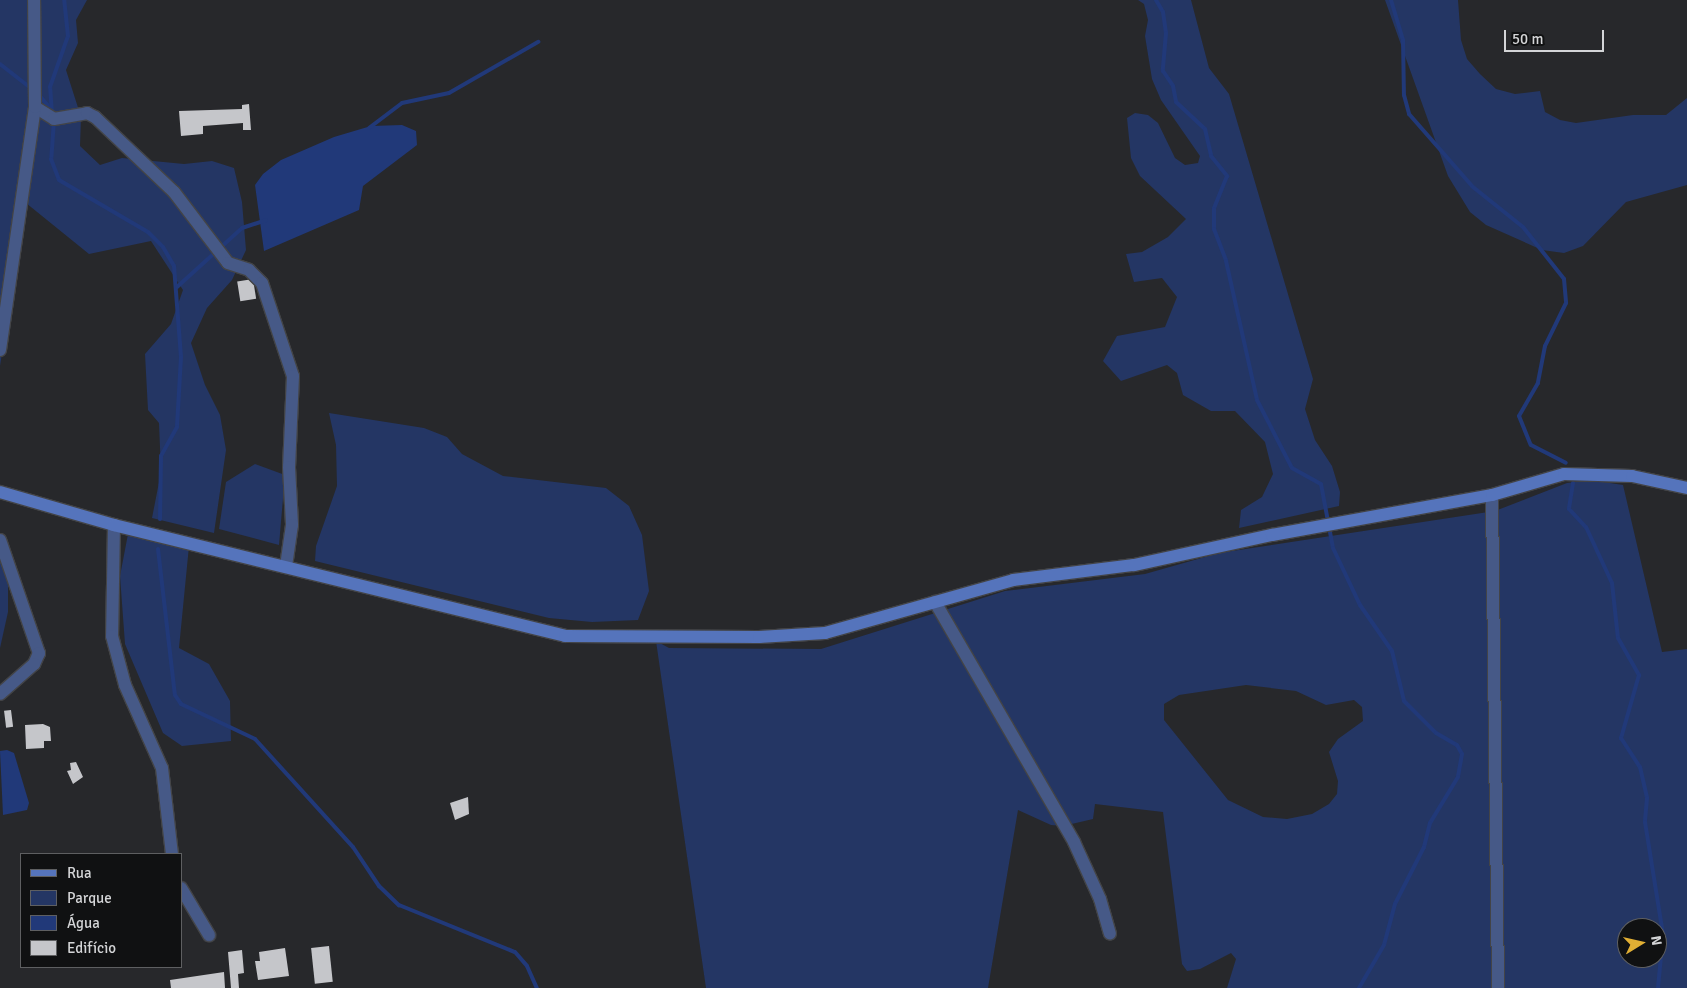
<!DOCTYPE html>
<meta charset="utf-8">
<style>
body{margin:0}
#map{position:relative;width:1687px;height:988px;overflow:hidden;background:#27282b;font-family:Signika,sans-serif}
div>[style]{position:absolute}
.green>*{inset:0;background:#243664}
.water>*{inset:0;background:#213979}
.stream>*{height:4px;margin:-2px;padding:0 2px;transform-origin:2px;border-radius:2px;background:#213979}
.building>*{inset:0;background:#c5c6ca;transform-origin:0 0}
.roads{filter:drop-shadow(1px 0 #434447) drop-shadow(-1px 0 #434447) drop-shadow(0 1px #434447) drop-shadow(0 -1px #434447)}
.minor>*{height:12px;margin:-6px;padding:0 6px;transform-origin:6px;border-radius:6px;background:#465987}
.secondary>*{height:12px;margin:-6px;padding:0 6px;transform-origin:6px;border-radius:6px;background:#5574bc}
span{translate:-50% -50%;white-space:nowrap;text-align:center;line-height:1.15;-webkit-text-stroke:5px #101112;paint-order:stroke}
.legend{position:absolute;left:20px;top:853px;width:162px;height:115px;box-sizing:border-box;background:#101112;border:1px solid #5e5f61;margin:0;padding:6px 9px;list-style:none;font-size:15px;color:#d4d5d7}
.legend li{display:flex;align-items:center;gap:10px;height:25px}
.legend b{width:25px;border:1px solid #5e5f61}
.north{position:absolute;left:1617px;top:918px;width:50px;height:50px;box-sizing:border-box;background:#101112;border:1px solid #5e5f61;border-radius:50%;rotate:81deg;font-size:14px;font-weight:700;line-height:20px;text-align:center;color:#d4d5d7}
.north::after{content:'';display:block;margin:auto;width:18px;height:22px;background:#e1af34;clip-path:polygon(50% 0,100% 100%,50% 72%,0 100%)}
.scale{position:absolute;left:1504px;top:30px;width:100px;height:22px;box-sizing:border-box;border:2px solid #d4d5d7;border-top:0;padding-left:6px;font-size:15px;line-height:18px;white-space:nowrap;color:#d4d5d7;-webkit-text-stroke:4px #101112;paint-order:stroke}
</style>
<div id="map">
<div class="green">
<i style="clip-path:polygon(0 0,87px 0,76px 20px,78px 43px,66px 70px,81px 117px,80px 146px,100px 165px,122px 158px,184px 164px,212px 161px,234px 168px,242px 202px,246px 250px,232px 280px,207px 308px,191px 343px,205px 385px,220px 415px,226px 450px,214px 533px,152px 518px,161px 472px,159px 423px,148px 410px,145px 354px,171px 324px,183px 290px,151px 241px,89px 254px,26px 203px,0 366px)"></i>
<i style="clip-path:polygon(1138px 0,1191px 0,1209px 68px,1229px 94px,1313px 379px,1305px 409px,1315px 440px,1332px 466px,1340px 492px,1339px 506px,1239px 528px,1241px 510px,1262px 497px,1273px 474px,1265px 442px,1235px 411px,1211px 411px,1183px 395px,1177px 373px,1167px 365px,1121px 381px,1103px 361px,1117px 336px,1165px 327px,1177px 297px,1162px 278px,1134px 282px,1126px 254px,1142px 252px,1168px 237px,1186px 219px,1140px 176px,1131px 158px,1127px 118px,1135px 113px,1148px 115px,1158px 123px,1175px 158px,1185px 165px,1198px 163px,1200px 156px,1161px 100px,1152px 79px,1145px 36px,1148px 20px,1144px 4px)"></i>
<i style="clip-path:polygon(1385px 0,1458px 0,1461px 40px,1467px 59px,1480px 74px,1496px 89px,1515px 94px,1540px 91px,1545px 112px,1560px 120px,1576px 123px,1633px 115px,1666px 115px,1687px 98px,1687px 185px,1626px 202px,1583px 246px,1564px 253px,1542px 250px,1486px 225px,1470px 212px,1448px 176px)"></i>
<i style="clip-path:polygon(329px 413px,424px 428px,447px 437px,462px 454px,503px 476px,606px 488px,629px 506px,642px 535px,649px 591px,638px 620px,592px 622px,549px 618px,315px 561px,316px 546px,337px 486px,336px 445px)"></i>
<i style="clip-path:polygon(255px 464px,285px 475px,279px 545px,219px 529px,226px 482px)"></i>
<i style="clip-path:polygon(evenodd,1590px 480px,1623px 485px,1662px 652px,1687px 649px,1687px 988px,1227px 988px,1236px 959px,1231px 953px,1200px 969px,1187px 971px,1182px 964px,1163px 812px,1095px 804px,1093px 819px,1063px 826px,1051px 825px,1018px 810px,988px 988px,706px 988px,656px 641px,669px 648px,821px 649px,1005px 591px,1145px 574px,1219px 553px,1495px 511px,1567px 483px,1590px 480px,1246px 685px,1296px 691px,1326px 705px,1354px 700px,1362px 707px,1363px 721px,1338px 739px,1329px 752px,1338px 781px,1337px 794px,1329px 804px,1312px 814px,1287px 819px,1263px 817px,1228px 800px,1164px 720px,1164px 704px,1179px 695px,1246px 685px,1590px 480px,1627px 928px,1657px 928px,1657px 958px,1627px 958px,1627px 928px)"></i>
<i style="clip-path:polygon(128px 534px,189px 546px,179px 648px,209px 664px,230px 701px,231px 741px,182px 746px,163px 733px,125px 644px,120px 576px)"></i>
<i style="clip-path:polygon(0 546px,8px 585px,8px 612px,0 648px)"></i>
</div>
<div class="water">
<i style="clip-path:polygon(402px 125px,416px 131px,417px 145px,363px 186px,359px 210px,264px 251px,255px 185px,263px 174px,281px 160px,334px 137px,371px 126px)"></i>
<i style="clip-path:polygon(7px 750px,14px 753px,29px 803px,27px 810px,3px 815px,0 751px)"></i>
</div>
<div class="stream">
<i style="left:1156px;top:0;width:14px;rotate:60deg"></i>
<i style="left:1163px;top:12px;width:21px;rotate:82deg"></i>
<i style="left:1166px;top:33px;width:38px;rotate:95deg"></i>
<i style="left:1163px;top:71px;width:18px;rotate:56deg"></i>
<i style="left:1173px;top:86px;width:16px;rotate:79deg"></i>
<i style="left:1176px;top:102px;width:40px;rotate:43deg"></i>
<i style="left:1205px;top:129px;width:28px;rotate:77deg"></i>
<i style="left:1211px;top:156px;width:26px;rotate:51deg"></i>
<i style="left:1227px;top:176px;width:35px;rotate:112deg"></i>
<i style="left:1214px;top:209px;width:20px;rotate:90deg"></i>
<i style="left:1214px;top:229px;width:34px;rotate:69deg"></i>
<i style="left:1226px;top:261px;width:142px;rotate:77.4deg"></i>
<i style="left:1257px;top:400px;width:76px;rotate:62.8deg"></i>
<i style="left:1292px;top:468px;width:33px;rotate:29deg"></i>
<i style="left:1321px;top:484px;width:65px;rotate:79.4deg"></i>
<i style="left:1333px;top:548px;width:63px;rotate:64.7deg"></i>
<i style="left:1360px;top:605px;width:56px;rotate:55.2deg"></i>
<i style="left:1392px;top:651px;width:51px;rotate:76.5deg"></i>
<i style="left:1404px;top:701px;width:45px;rotate:45deg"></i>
<i style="left:1436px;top:733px;width:24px;rotate:30deg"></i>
<i style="left:1457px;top:745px;width:10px;rotate:61deg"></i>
<i style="left:1462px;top:754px;width:23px;rotate:100deg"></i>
<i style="left:1458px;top:777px;width:54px;rotate:121.3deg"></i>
<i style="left:1430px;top:823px;width:25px;rotate:104deg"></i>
<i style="left:1424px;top:847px;width:64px;rotate:117deg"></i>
<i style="left:1395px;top:904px;width:42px;rotate:105deg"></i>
<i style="left:1384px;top:945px;width:50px;rotate:120.2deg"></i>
<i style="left:1391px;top:0;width:42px;rotate:73.3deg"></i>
<i style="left:1403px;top:40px;width:55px;rotate:89deg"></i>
<i style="left:1404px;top:95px;width:20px;rotate:75deg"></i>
<i style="left:1409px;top:114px;width:97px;rotate:48.8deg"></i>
<i style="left:1473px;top:187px;width:64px;rotate:38.7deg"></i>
<i style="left:1523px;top:227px;width:66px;rotate:51.7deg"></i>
<i style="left:1564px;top:279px;width:24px;rotate:85deg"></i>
<i style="left:1566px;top:303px;width:48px;rotate:116deg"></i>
<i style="left:1545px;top:346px;width:38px;rotate:101deg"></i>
<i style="left:1538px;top:383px;width:38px;rotate:120deg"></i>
<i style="left:1519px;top:416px;width:31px;rotate:68deg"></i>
<i style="left:1531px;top:445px;width:39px;rotate:27deg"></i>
<i style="left:0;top:64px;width:41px;rotate:38deg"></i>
<i style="left:39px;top:95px;width:16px;rotate:50deg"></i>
<i style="left:52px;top:114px;width:27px;rotate:-94deg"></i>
<i style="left:50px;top:87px;width:54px;rotate:-70.6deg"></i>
<i style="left:68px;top:36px;width:36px;rotate:-96deg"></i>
<i style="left:54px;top:120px;width:39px;rotate:94deg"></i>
<i style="left:51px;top:159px;width:22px;rotate:69deg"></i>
<i style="left:59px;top:180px;width:103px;rotate:30.3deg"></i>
<i style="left:148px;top:232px;width:21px;rotate:45deg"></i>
<i style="left:163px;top:247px;width:22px;rotate:60deg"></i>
<i style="left:174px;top:266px;width:91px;rotate:85.6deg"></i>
<i style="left:181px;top:357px;width:70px;rotate:93.3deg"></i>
<i style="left:177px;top:427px;width:33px;rotate:119deg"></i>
<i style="left:161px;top:456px;width:63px;rotate:90.9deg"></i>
<i style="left:369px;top:128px;width:41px;rotate:-37.1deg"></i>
<i style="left:402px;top:103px;width:48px;rotate:-12deg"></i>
<i style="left:449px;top:93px;width:103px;rotate:-29.8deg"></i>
<i style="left:177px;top:287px;width:88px;rotate:-42.2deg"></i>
<i style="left:242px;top:228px;width:25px;rotate:-18deg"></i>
<i style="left:1573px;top:483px;width:26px;rotate:99deg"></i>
<i style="left:1569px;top:509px;width:25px;rotate:47deg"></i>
<i style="left:1586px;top:527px;width:62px;rotate:65.1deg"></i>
<i style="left:1612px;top:583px;width:55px;rotate:83.8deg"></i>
<i style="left:1618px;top:638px;width:43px;rotate:60.4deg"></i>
<i style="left:1639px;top:675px;width:66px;rotate:105.9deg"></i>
<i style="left:1621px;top:738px;width:35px;rotate:57deg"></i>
<i style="left:1640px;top:767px;width:32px;rotate:77deg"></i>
<i style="left:1647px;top:798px;width:24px;rotate:95deg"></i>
<i style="left:1645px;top:822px;width:114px;rotate:80.9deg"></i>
<i style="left:1663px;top:935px;width:53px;rotate:95.4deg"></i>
<i style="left:158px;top:549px;width:147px;rotate:83.4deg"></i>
<i style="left:175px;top:695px;width:11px;rotate:56deg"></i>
<i style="left:181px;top:704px;width:82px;rotate:25.3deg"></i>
<i style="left:255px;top:739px;width:146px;rotate:47.8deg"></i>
<i style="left:353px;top:847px;width:47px;rotate:56.3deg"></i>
<i style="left:379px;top:886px;width:28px;rotate:44deg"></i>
<i style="left:399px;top:905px;width:125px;rotate:22.1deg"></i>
<i style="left:515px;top:952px;width:18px;rotate:49deg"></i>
<i style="left:527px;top:966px;width:24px;rotate:66deg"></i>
</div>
<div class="building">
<i style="clip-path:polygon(249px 104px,251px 130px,243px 130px,243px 123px,203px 126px,203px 134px,181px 136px,179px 111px,242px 109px,242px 105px)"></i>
<i style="left:253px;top:279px;width:20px;height:16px;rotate:81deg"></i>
<i style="left:11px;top:710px;width:17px;height:7px;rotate:83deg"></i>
<i style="clip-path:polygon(43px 724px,50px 727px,51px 741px,44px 741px,44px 748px,26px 749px,25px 725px)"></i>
<i style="clip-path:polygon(76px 762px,83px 777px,73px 784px,67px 771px,71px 770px,70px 763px)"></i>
<i style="clip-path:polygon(468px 797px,469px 814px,455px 820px,450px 803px)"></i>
<i style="left:329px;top:946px;width:36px;height:18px;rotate:84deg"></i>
<i style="clip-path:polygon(285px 948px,289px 976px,258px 980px,255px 961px,260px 961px,259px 952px)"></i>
<i style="clip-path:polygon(242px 950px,244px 973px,238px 974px,239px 988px,231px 988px,228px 952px)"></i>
<i style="clip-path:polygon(224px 972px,225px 988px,171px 988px,170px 980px)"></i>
</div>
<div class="roads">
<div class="minor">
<i style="left:35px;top:107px;width:22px;rotate:32deg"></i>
<i style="left:54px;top:119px;width:34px;rotate:-10deg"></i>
<i style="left:87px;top:113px;width:9px;rotate:27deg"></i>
<i style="left:95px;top:117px;width:109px;rotate:43.5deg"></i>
<i style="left:174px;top:192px;width:89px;rotate:52.7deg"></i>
<i style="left:228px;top:263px;width:22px;rotate:18deg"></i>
<i style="left:249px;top:270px;width:18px;rotate:45deg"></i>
<i style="left:262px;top:283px;width:98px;rotate:71.6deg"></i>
<i style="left:293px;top:376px;width:91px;rotate:92.5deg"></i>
<i style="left:289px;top:467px;width:58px;rotate:87deg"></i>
<i style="left:292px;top:525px;width:41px;rotate:98.3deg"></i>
<i style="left:0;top:350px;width:246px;rotate:-81.8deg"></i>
<i style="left:35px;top:107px;width:107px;rotate:-90.5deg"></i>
<i style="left:1492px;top:495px;width:493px;rotate:89.3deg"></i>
<i style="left:114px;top:525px;width:111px;rotate:91deg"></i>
<i style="left:112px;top:636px;width:51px;rotate:75.1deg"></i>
<i style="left:125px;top:685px;width:91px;rotate:66deg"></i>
<i style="left:162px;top:768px;width:87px;rotate:83.4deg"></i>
<i style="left:0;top:540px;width:120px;rotate:71deg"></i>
<i style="left:39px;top:653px;width:12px;rotate:114deg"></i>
<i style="left:34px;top:664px;width:45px;rotate:138.6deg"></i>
<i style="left:935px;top:602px;width:277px;rotate:59.9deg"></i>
<i style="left:1074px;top:842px;width:63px;rotate:65.5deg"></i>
<i style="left:1100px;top:899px;width:36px;rotate:74deg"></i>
<i style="left:181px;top:888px;width:55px;rotate:59.2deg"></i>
</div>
<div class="secondary">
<i style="left:0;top:492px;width:119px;rotate:16.1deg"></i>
<i style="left:114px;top:525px;width:464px;rotate:13.8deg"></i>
<i style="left:565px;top:636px;width:194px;rotate:0.3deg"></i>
<i style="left:759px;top:637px;width:66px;rotate:-3.5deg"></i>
<i style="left:825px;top:633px;width:195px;rotate:-15.7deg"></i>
<i style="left:1013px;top:580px;width:122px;rotate:-7.1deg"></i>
<i style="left:1134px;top:565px;width:141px;rotate:-12.3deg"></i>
<i style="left:1272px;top:535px;width:224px;rotate:-10.3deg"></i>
<i style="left:1492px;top:495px;width:75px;rotate:-16.3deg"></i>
<i style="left:1564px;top:474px;width:68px;rotate:1.7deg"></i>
<i style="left:1632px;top:476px;width:56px;rotate:12.3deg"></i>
</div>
</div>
<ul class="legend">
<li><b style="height:6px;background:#5574bc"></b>Rua</li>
<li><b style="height:14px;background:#243664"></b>Parque</li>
<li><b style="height:14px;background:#213979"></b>Água</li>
<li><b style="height:14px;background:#c5c6ca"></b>Edifício</li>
</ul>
<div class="north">N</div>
<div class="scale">50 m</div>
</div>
